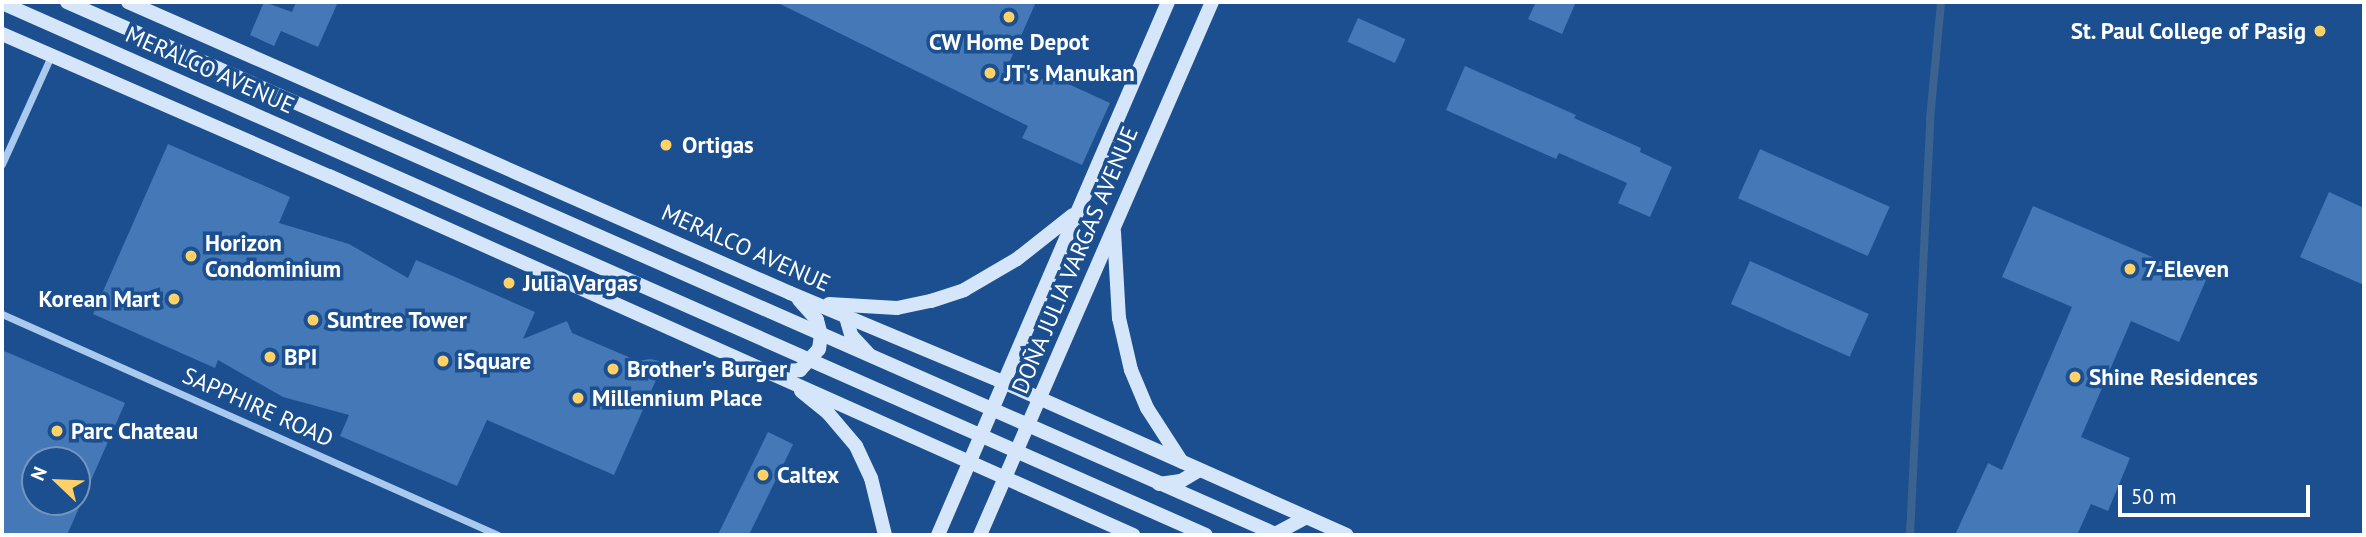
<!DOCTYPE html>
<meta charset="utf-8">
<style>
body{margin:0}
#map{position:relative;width:2366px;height:537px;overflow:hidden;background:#1b4f8f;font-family:"PT Sans",sans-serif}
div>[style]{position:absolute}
.stream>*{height:8px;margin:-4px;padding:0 4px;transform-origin:4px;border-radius:4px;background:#3c6290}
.building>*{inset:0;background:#4478b7;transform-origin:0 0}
.minor>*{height:7px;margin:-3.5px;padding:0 3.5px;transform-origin:3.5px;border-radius:3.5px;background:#a9c9ee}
.secondary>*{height:14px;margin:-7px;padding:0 7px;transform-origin:7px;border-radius:7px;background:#d6e6fa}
.secondary-bridge>*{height:14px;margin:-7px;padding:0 7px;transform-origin:7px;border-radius:7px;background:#d6e6fa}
.dots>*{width:19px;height:19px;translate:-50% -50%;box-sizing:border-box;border:4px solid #1b4f8f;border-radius:50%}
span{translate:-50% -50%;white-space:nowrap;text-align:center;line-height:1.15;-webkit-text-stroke:7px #1b4f8f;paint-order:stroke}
.poi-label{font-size:23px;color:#fff;font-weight:700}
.right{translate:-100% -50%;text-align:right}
.left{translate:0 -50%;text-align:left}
.street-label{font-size:23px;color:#fff}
.frame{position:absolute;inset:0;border:4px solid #fff;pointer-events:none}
.north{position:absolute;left:21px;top:446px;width:70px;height:70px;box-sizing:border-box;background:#1b4f8f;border:2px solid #7695bc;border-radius:50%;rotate:293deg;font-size:19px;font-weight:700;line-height:28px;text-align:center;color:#fff}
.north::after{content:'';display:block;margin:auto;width:24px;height:32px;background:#ffd166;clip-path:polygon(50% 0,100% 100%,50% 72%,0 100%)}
.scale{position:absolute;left:2118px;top:485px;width:192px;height:32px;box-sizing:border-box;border:4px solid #fff;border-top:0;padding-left:9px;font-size:21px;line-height:24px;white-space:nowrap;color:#fff;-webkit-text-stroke:5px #1b4f8f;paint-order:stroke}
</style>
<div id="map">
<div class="stream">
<i style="left:1910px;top:535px;width:416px;rotate:-87.2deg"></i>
<i style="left:1930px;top:119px;width:118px;rotate:-84.6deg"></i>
</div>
<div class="building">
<i style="clip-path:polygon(264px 2px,292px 12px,296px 2px,338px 2px,318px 47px,281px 31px,274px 46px,250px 35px)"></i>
<i style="clip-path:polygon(776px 2px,1036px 2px,1009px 63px,1048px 82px,1051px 76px,1110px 103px,1082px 165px,1022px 138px,1028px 126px)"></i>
<i style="clip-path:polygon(1536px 2px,1576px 2px,1562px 34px,1528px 19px)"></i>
<i style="left:1358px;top:18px;width:52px;height:26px;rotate:24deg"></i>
<i style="clip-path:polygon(1465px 66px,1576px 115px,1574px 118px,1641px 148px,1640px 152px,1672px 167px,1650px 217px,1618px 203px,1627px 183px,1559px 153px,1556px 159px,1446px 110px)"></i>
<i style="clip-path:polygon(168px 144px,290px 197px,279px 223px,349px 244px,408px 278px,416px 260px,535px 312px,523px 339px,567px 321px,572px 333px,638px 361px,650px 359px,664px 362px,614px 475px,487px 420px,457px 486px,340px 436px,349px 415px,283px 397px,218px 360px,215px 368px,93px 314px)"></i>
<i style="left:1760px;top:149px;width:142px;height:54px;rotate:24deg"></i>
<i style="clip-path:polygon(2329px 192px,2364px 208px,2364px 285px,2300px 257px)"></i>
<i style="clip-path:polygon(2033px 206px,2206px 280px,2179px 342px,2131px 321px,2081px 437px,2130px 458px,2108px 511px,2091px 504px,2077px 535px,1955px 535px,1988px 463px,2002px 470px,2072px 307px,2002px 277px)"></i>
<i style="left:1750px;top:261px;width:130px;height:47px;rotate:24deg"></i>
<i style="clip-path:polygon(evenodd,2px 350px,125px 403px,67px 535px,2px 535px,2px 350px,35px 460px,77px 460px,77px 502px,35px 502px,35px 460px)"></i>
<i style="left:768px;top:432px;width:28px;height:113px;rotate:26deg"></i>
</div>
<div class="minor">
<i style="left:2px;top:164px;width:119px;rotate:-65.6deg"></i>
<i style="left:2px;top:314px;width:543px;rotate:24.02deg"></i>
</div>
<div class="secondary">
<i style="left:128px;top:2px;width:723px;rotate:23.73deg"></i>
<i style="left:790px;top:293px;width:231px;rotate:22.7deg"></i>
<i style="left:1003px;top:382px;width:376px;rotate:24deg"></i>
<i style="left:2px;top:34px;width:357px;rotate:23.5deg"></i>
<i style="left:329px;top:176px;width:881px;rotate:24.06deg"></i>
<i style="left:1114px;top:232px;width:86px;rotate:86.7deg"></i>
<i style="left:1119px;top:318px;width:53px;rotate:77deg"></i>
<i style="left:1131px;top:370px;width:41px;rotate:67.2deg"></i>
<i style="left:1147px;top:408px;width:64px;rotate:57.1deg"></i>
<i style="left:829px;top:304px;width:68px;rotate:3.4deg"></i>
<i style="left:897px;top:308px;width:35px;rotate:-12deg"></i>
<i style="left:931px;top:301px;width:35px;rotate:-18deg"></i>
<i style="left:964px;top:290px;width:61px;rotate:-30.3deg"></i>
<i style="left:1017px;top:259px;width:71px;rotate:-38.2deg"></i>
<i style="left:846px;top:317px;width:19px;rotate:74deg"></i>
<i style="left:851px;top:335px;width:26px;rotate:47deg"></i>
<i style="left:777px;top:371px;width:23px;rotate:-2deg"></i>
<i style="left:800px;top:370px;width:28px;rotate:-48deg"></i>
<i style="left:819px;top:349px;width:14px;rotate:-82deg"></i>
<i style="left:821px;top:335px;width:16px;rotate:-105deg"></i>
<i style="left:817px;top:320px;width:27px;rotate:-132deg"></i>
<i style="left:801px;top:391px;width:35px;rotate:39deg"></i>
<i style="left:828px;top:413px;width:43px;rotate:49.7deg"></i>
<i style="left:856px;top:446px;width:35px;rotate:65deg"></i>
<i style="left:871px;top:478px;width:59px;rotate:76.2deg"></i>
<i style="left:1159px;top:484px;width:22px;rotate:-8deg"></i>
<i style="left:1181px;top:481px;width:21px;rotate:-31deg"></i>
<i style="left:938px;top:535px;width:581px;rotate:-66.66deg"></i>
<i style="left:980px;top:535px;width:581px;rotate:-66.48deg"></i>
<i style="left:1273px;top:535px;width:38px;rotate:-28deg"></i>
</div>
<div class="secondary-bridge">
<i style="left:67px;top:2px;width:1323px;rotate:23.76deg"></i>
<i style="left:2px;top:3px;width:1316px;rotate:23.84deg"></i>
</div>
<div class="dots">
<i style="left:1009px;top:17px;background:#ffd166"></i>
<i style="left:2320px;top:31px;background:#ffd166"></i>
<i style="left:990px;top:73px;background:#ffd166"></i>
<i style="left:666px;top:145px;background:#ffd166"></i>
<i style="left:191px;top:256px;background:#ffd166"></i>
<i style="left:2130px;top:269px;background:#ffd166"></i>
<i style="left:509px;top:283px;background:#ffd166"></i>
<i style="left:174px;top:299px;background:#ffd166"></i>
<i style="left:313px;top:320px;background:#ffd166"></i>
<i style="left:270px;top:357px;background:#ffd166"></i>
<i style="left:443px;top:361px;background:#ffd166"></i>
<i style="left:613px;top:369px;background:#ffd166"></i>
<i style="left:2075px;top:377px;background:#ffd166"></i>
<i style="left:578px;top:398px;background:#ffd166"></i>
<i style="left:57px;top:431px;background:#ffd166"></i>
<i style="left:763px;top:475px;background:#ffd166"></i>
</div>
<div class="poi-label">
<span class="right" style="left:2306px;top:31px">St. Paul College of Pasig</span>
<span style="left:1009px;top:42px">CW Home Depot</span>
<span class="left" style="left:1004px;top:73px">JT's Manukan</span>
<span class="left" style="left:682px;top:145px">Ortigas</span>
<span class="left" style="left:205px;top:256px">Horizon<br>Condominium</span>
<span class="left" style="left:2144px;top:269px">7-Eleven</span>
<span class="left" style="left:523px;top:283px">Julia Vargas</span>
<span class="right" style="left:160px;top:299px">Korean Mart</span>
<span class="left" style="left:327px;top:320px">Suntree Tower</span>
<span class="left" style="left:284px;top:357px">BPI</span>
<span class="left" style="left:457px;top:361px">iSquare</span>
<span class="left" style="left:627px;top:369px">Brother's Burger</span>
<span class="left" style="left:2089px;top:377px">Shine Residences</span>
<span class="left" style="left:592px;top:398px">Millennium Place</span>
<span class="left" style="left:71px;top:431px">Parc Chateau</span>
<span class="left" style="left:777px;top:475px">Caltex</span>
</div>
<div class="street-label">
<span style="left:210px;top:70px;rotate:24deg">MERALCO AVENUE</span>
<span style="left:746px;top:248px;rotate:24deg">MERALCO AVENUE</span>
<span style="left:1075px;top:260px;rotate:-67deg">DOÑA JULIA VARGAS AVENUE</span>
<span style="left:258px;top:407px;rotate:24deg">SAPPHIRE ROAD</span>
</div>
<div class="frame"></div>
<div class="north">N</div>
<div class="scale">50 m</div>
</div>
